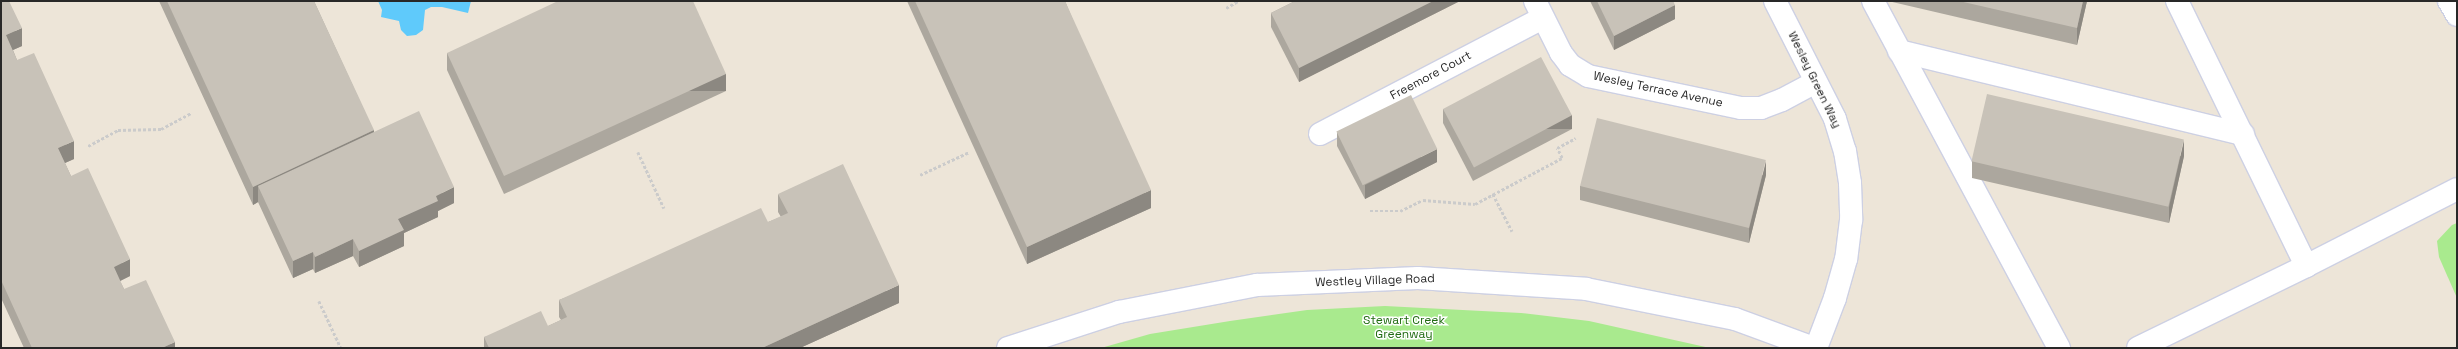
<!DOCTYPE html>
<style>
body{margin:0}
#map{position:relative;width:2458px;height:349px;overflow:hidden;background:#ede5d8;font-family:"Space Grotesk",sans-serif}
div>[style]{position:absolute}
.green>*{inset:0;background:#a9ea8e}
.water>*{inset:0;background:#5fcafb}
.path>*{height:2.5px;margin-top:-1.25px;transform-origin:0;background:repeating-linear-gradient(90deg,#cbcbcb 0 3px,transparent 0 5px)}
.roads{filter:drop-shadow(1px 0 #cdd0e3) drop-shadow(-1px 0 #cdd0e3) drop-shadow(0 1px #cdd0e3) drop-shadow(0 -1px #cdd0e3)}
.minor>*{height:22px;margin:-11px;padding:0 11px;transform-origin:11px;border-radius:11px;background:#fff}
.wall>*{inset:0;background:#aca79e}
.shaded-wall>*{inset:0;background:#8c8881;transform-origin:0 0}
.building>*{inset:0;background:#c8c2b8;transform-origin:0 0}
span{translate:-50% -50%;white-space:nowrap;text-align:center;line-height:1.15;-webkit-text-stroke:3px #fff;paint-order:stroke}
.street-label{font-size:12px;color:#282828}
.park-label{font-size:12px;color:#216c12}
.frame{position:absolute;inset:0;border:2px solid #282828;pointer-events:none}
</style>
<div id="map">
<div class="green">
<i style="clip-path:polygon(2457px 223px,2457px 298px,2439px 257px,2437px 241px,2452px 225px)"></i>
<i style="clip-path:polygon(1385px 306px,1521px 313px,1589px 321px,1710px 348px,1101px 348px,1150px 334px,1230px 321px,1307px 310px)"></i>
</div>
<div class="water">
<i style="clip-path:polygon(378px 1px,471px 1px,468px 13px,442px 7px,431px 7px,425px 10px,423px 30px,416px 35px,407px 36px,401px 30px,399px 21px,381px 17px,382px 10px)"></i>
</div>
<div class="path">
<i style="left:1226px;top:8px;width:14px;rotate:-30deg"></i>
<i style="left:88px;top:146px;width:34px;rotate:-28deg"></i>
<i style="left:118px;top:130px;width:43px;rotate:-1.3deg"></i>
<i style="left:161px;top:129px;width:34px;rotate:-28deg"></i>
<i style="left:638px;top:152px;width:62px;rotate:65.1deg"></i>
<i style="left:920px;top:175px;width:54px;rotate:-25.1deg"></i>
<i style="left:1493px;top:194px;width:42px;rotate:62.8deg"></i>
<i style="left:1370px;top:211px;width:30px"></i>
<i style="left:1400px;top:211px;width:25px;rotate:-26deg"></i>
<i style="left:1423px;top:200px;width:52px;rotate:4.4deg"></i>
<i style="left:1475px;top:204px;width:98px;rotate:-27.9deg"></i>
<i style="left:1562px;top:158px;width:11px;rotate:-117deg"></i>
<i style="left:1557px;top:148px;width:21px;rotate:-28deg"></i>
<i style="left:319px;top:301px;width:52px;rotate:64.9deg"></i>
</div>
<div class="roads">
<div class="minor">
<i style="left:1535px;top:1px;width:58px;rotate:63.4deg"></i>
<i style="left:1561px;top:53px;width:15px;rotate:53deg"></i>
<i style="left:1570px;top:65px;width:21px;rotate:31deg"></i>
<i style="left:1588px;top:76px;width:156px;rotate:11.8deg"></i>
<i style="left:1741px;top:108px;width:20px"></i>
<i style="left:1761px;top:108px;width:22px;rotate:-21deg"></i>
<i style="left:1782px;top:100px;width:38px;rotate:-28deg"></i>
<i style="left:1775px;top:1px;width:132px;rotate:63deg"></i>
<i style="left:1835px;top:119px;width:34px;rotate:73deg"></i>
<i style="left:1845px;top:151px;width:32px;rotate:81deg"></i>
<i style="left:1850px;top:183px;width:37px;rotate:88deg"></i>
<i style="left:1851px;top:220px;width:39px;rotate:97deg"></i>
<i style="left:1846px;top:259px;width:41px;rotate:105.8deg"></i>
<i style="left:1835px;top:298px;width:53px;rotate:110.8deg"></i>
<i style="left:1873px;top:1px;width:394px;rotate:61.8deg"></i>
<i style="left:2177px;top:1px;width:295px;rotate:64deg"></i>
<i style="left:2449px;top:1px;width:16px;rotate:60deg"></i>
<i style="left:1899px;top:51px;width:354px;rotate:13.6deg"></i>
<i style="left:1320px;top:134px;width:251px;rotate:-27.5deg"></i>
<i style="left:1008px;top:348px;width:117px;rotate:-18deg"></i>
<i style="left:1119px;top:312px;width:141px;rotate:-11.1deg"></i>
<i style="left:1257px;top:285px;width:161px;rotate:-2.5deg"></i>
<i style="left:1418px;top:278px;width:168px;rotate:3.7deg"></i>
<i style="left:1586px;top:289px;width:152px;rotate:11.4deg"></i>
<i style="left:1735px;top:319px;width:84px;rotate:20.2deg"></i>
<i style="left:2138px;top:348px;width:187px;rotate:-26deg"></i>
<i style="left:2306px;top:266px;width:169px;rotate:-27deg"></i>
</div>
</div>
<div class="wall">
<i style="clip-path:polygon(1px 1px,22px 46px,13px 50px,17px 60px,74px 159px,65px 163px,71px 176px,130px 276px,120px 281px,124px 289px,175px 348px,24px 348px,1px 298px)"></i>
<i style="clip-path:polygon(159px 1px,314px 1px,374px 132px,454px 203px,438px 211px,438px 217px,404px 233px,404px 246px,359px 267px,353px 256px,315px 273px,313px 269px,293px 278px,258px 202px,253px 205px)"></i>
<i style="clip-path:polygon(907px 1px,1065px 1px,1151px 208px,1027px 264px)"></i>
<i style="clip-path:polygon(1295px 1px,1460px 1px,1299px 82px,1271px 27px,1271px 13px)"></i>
<i style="clip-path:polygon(1590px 1px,1673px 1px,1675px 19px,1614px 50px)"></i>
<i style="clip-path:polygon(1888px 1px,2087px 1px,2077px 45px)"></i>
<i style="clip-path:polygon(447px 53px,726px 91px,504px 194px,447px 70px)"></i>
<i style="clip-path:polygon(1443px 109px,1572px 129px,1473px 181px,1443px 123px)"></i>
<i style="clip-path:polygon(1337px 132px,1437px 162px,1365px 199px,1337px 146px)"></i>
<i style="clip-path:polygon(2184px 156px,2169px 223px,1972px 178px,1972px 161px)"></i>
<i style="clip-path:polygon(1766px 175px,1749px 243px,1580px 200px,1580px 186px)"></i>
<i style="clip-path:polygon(778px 194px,899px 303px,800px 348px,484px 348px,484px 337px,548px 326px,561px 320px,559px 317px,559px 300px,768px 222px,781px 217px,778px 212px)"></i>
</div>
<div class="shaded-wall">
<i style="clip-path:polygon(1433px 1px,1460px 1px,1299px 82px,1299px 68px)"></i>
<i style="clip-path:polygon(2083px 1px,2087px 1px,2077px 45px,2077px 28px)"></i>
<i style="clip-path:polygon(1675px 5px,1675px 19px,1614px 50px,1614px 36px)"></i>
<i style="clip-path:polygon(22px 28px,22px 46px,6px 53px,6px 35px)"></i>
<i style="left:726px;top:74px;width:17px;height:244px;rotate:90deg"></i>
<i style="left:1572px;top:115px;width:14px;height:112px;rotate:90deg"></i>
<i style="clip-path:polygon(374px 130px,374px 148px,258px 186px,258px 202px,253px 205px,253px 187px)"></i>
<i style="clip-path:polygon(2184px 140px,2184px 156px,2169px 223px,2169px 207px)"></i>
<i style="clip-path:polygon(74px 141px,74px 159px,58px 166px,58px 148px)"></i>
<i style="clip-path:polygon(1437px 149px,1437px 162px,1365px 199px,1365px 185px)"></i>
<i style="clip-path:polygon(1766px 161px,1766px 175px,1749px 243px,1749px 229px)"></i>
<i style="clip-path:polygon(454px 187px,454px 203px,438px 211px,438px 217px,404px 233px,404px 246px,359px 267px,359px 251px,398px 219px,436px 196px)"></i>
<i style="clip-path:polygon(1151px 190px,1151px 208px,1027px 264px,1027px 247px)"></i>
<i style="clip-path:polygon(353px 239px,353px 256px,315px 273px,315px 257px)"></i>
<i style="clip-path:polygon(313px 252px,313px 269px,293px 278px,293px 261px)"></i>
<i style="clip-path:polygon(130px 259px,130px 276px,114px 284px,114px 267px)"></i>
<i style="clip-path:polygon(899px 285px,899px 303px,800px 348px,762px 348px)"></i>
<i style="clip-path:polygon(175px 342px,175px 348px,162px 348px)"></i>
</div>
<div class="building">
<i style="clip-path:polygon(1px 1px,9px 1px,22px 28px,6px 35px,17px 60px,34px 53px,74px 141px,58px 148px,71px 176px,88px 168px,130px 259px,114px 267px,124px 289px,146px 280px,175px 342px,162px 348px,32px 348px,1px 280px)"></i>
<i style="clip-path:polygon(167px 1px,314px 1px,374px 130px,253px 187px)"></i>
<i style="clip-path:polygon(558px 1px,693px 1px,726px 74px,504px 176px,447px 53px)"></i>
<i style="clip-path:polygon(915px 1px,1065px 1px,1151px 190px,1027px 247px)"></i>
<i style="clip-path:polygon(1295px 1px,1433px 1px,1299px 68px,1271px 13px)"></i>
<i style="clip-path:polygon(1597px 1px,1673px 1px,1675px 5px,1614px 36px)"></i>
<i style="clip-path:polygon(1959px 1px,2083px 1px,2077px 28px)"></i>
<i style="left:1541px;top:57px;width:66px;height:111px;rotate:62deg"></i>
<i style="left:1987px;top:94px;width:202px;height:69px;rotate:13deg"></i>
<i style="left:1411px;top:95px;width:60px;height:83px;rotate:64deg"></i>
<i style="clip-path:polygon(419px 111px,454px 187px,436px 196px,438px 201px,398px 219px,404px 230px,359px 251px,353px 239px,315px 257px,313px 252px,293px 261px,258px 186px)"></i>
<i style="left:1597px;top:118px;width:174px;height:70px;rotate:14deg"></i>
<i style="clip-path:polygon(843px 164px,899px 285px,762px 348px,489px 348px,484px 337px,541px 311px,548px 326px,567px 317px,559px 300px,761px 208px,768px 222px,788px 213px,778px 194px)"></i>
</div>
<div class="street-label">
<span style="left:1431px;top:76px;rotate:-28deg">Freemore Court</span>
<span style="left:1814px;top:80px;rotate:64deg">Wesley Green Way</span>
<span style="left:1658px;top:90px;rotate:12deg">Wesley Terrace Avenue</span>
<span style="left:1375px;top:281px;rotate:-2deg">Westley Village Road</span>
</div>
<div class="park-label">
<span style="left:1404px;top:328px">Stewart Creek<br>Greenway</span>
</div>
<div class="frame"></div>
</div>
